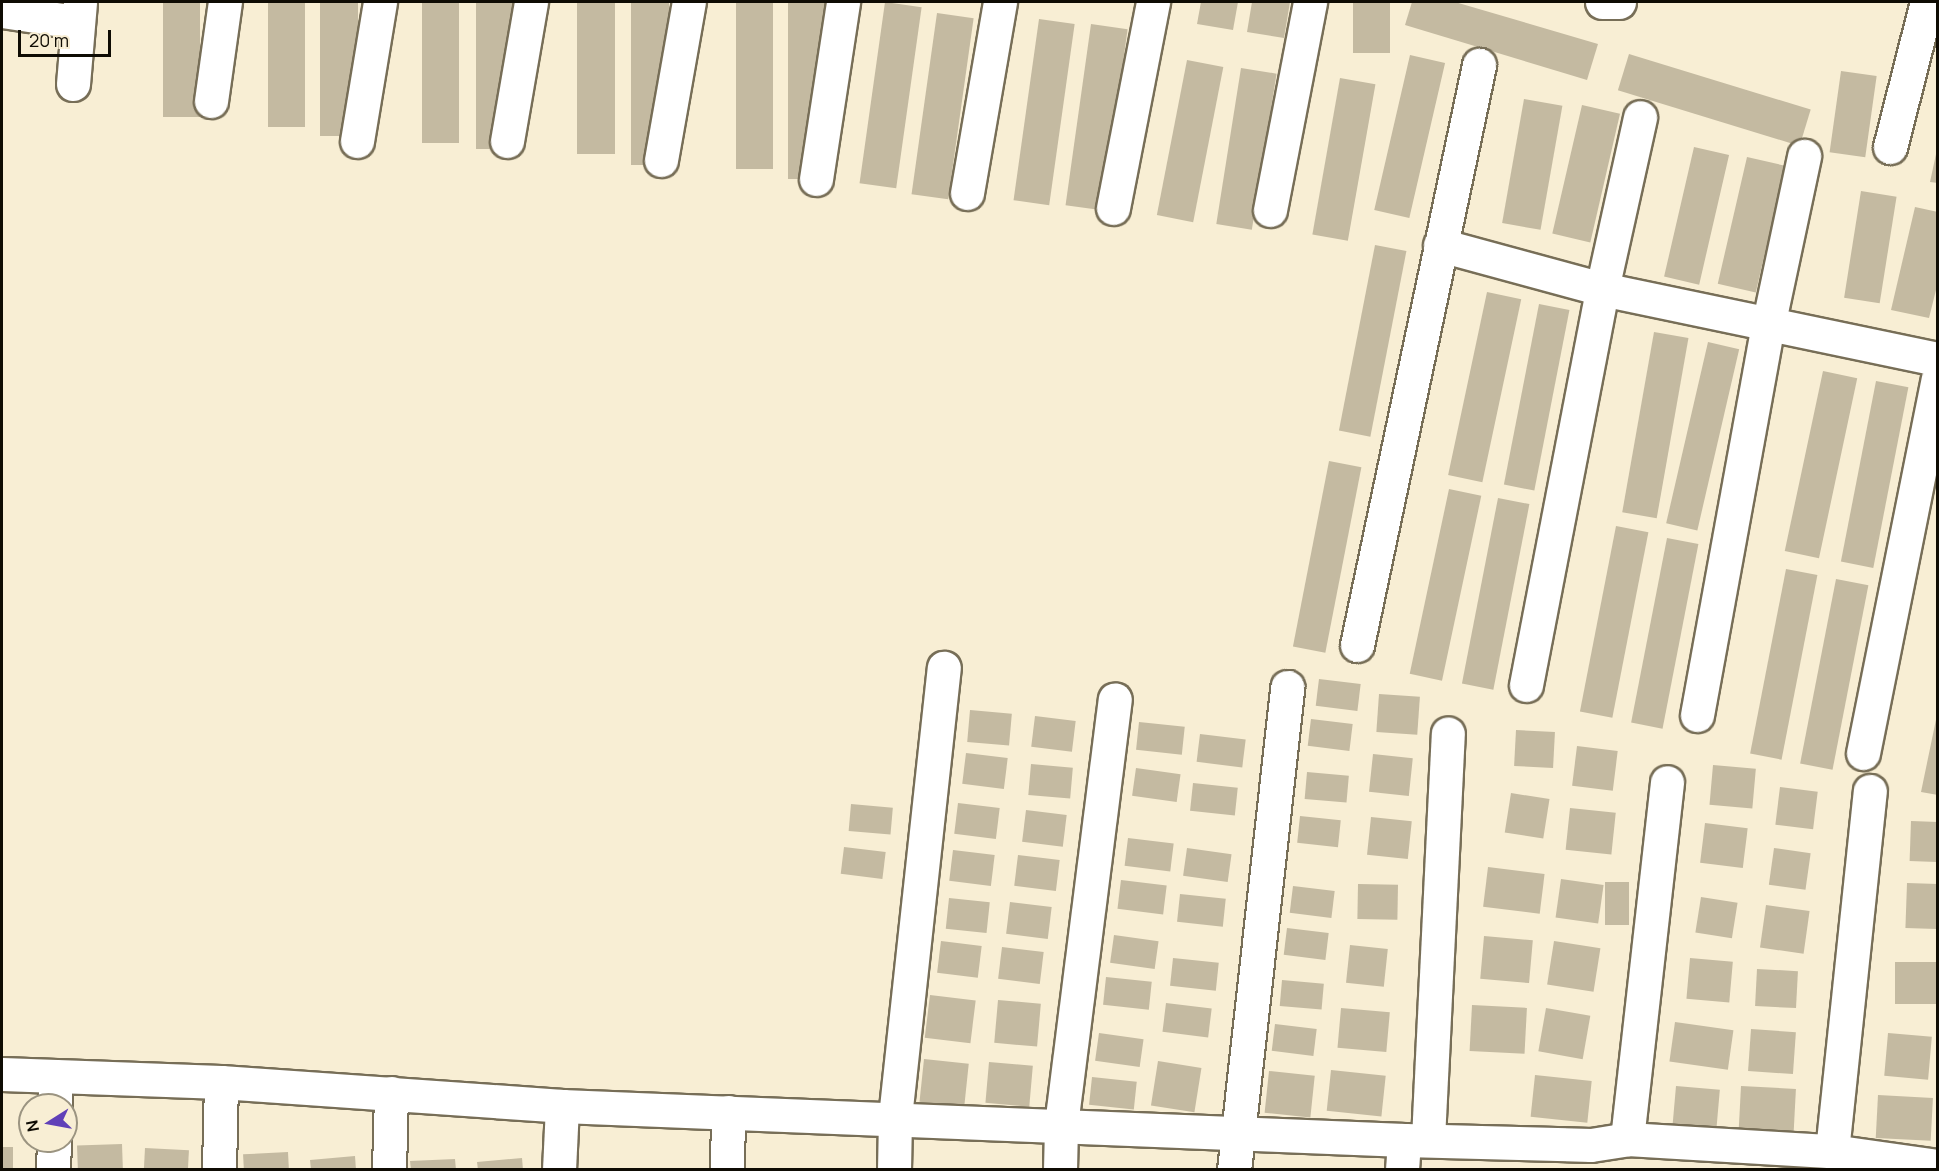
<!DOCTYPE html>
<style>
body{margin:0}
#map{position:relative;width:1939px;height:1171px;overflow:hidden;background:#f8eed4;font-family:Manrope,sans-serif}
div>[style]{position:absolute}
.building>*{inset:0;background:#c4baa1;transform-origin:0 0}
.roads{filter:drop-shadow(2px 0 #776e57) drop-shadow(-2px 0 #776e57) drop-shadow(0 2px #776e57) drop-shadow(0 -2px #776e57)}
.minor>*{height:33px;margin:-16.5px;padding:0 16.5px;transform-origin:16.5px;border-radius:16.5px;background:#fff}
span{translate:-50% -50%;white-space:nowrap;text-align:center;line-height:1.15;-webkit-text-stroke:5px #f8eed4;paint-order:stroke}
.frame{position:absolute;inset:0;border:3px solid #0f0c04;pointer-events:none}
.north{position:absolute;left:18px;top:1093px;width:60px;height:60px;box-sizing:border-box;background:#f8eed4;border:2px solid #9b9481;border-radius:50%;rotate:259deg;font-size:16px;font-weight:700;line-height:24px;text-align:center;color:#0f0c04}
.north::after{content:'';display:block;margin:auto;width:21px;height:27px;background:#6040b8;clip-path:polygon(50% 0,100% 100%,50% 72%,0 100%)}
.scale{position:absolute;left:18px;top:30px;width:93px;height:27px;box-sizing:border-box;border:3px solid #0f0c04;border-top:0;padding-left:8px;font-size:18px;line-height:21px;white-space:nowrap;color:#0f0c04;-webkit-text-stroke:4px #f8eed4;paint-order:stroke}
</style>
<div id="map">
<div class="building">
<i style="left:163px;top:2px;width:37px;height:115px"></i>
<i style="left:268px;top:2px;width:37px;height:125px"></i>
<i style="left:320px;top:2px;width:38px;height:134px"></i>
<i style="left:422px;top:2px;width:37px;height:141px"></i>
<i style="left:476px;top:2px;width:37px;height:147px"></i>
<i style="left:577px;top:2px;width:38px;height:152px"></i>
<i style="left:631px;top:2px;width:38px;height:163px"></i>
<i style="left:736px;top:2px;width:37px;height:167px"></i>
<i style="left:788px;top:2px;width:37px;height:177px"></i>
<i style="left:885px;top:2px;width:37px;height:183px;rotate:8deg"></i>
<i style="clip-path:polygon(1201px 2px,1238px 2px,1233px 30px,1197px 24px)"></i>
<i style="clip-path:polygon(1252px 2px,1290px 2px,1284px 38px,1247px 32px)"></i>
<i style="left:1353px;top:2px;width:37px;height:51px"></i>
<i style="clip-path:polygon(1412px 2px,1455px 2px,1598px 44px,1587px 80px,1405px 25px)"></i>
<i style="left:937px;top:13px;width:37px;height:183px;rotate:8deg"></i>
<i style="left:1039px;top:19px;width:36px;height:183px;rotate:8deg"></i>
<i style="left:1091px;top:24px;width:37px;height:183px;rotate:8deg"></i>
<i style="left:1629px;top:54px;width:190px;height:38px;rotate:17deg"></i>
<i style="left:1410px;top:55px;width:36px;height:159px;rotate:13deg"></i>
<i style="left:1187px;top:60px;width:37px;height:158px;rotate:11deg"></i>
<i style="left:1241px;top:68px;width:36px;height:158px;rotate:9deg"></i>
<i style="left:1841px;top:71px;width:36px;height:82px;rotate:8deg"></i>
<i style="left:1340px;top:78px;width:36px;height:159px;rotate:10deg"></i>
<i style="left:1524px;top:99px;width:39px;height:126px;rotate:10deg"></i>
<i style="left:1582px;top:105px;width:39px;height:132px;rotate:13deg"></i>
<i style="clip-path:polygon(1938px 145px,1938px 183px,1930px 182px)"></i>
<i style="left:1694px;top:147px;width:36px;height:133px;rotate:13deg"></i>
<i style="left:1747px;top:157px;width:39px;height:130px;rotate:13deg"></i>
<i style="left:1861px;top:191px;width:36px;height:108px;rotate:9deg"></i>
<i style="clip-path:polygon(1915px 207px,1938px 212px,1938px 282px,1929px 318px,1891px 310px)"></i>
<i style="left:1375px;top:245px;width:32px;height:189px;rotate:11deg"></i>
<i style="left:1487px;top:292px;width:35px;height:187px;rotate:12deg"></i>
<i style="left:1539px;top:304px;width:31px;height:184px;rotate:11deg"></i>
<i style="left:1654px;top:332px;width:35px;height:183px;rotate:10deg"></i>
<i style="left:1708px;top:342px;width:32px;height:186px;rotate:13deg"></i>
<i style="left:1823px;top:371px;width:35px;height:184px;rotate:12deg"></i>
<i style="left:1876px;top:381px;width:33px;height:184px;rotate:11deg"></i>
<i style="left:1329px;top:461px;width:33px;height:189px;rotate:11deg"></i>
<i style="left:1449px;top:489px;width:33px;height:189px;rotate:12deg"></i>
<i style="left:1498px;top:498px;width:32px;height:189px;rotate:11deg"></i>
<i style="left:1616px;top:526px;width:33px;height:189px;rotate:11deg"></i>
<i style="left:1667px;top:538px;width:32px;height:188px;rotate:11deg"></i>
<i style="left:1786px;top:569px;width:32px;height:188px;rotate:11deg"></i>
<i style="left:1836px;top:579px;width:33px;height:188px;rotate:11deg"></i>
<i style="left:1319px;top:679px;width:42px;height:27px;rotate:7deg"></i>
<i style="left:1379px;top:694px;width:41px;height:38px;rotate:4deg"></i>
<i style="left:970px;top:710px;width:42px;height:32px;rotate:5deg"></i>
<i style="clip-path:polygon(1938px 710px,1938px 795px,1921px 792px)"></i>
<i style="left:1035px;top:716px;width:41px;height:31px;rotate:7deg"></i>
<i style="left:1311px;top:719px;width:42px;height:27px;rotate:7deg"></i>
<i style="left:1139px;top:722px;width:46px;height:28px;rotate:6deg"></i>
<i style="left:1516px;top:730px;width:39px;height:36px;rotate:3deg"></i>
<i style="left:1200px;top:734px;width:46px;height:28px;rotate:7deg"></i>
<i style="left:1577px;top:746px;width:41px;height:40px;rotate:7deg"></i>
<i style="left:966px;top:753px;width:42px;height:31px;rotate:7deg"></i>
<i style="left:1373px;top:754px;width:40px;height:38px;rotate:6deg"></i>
<i style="left:1031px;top:764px;width:42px;height:31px;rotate:5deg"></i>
<i style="left:1713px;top:765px;width:43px;height:40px;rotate:5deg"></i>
<i style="left:1136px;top:768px;width:45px;height:28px;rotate:8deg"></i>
<i style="left:1307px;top:772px;width:42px;height:27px;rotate:5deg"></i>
<i style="left:1193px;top:783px;width:45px;height:28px;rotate:6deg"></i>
<i style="left:1780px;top:787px;width:38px;height:38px;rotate:7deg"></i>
<i style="left:1511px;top:793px;width:39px;height:40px;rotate:9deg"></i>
<i style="left:958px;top:803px;width:42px;height:31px;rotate:7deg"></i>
<i style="left:851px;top:804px;width:42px;height:27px;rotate:5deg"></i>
<i style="left:1570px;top:808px;width:46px;height:42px;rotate:6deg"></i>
<i style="left:1026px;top:810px;width:41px;height:32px;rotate:7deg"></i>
<i style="left:1300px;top:816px;width:41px;height:27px;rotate:6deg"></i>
<i style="left:1371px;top:817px;width:41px;height:38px;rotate:6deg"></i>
<i style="left:1911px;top:821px;width:27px;height:40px;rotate:2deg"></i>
<i style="left:1705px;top:823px;width:43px;height:40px;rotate:7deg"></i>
<i style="left:1128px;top:838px;width:46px;height:28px;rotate:7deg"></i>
<i style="left:844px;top:847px;width:42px;height:27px;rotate:7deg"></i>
<i style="left:1187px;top:848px;width:45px;height:28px;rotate:8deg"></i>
<i style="left:1774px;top:848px;width:37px;height:37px;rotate:8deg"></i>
<i style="left:953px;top:850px;width:42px;height:31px;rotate:7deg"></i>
<i style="left:1018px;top:855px;width:42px;height:31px;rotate:7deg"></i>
<i style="left:1488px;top:867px;width:57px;height:40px;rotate:7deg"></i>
<i style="left:1561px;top:879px;width:43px;height:39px;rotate:8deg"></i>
<i style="left:1121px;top:880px;width:46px;height:29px;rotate:7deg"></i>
<i style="left:1629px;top:882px;width:43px;height:24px;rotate:90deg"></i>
<i style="left:1907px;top:883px;width:31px;height:45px;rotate:2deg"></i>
<i style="left:1358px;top:884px;width:40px;height:35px;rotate:1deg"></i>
<i style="left:1293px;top:886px;width:42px;height:27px;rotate:7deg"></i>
<i style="left:1180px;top:894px;width:46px;height:28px;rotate:6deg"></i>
<i style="left:1701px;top:897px;width:37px;height:36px;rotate:9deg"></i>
<i style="left:949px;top:898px;width:41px;height:31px;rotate:6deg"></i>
<i style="left:1010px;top:902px;width:42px;height:32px;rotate:7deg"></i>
<i style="left:1766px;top:905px;width:44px;height:43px;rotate:8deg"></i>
<i style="left:1287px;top:928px;width:42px;height:27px;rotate:7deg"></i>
<i style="left:1114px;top:935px;width:45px;height:28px;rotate:8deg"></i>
<i style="left:1484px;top:936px;width:49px;height:43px;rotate:5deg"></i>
<i style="left:941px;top:941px;width:41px;height:32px;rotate:7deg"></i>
<i style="left:1554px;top:941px;width:47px;height:44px;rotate:9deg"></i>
<i style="left:1350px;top:945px;width:38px;height:38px;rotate:6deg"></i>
<i style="left:1002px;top:947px;width:42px;height:32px;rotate:7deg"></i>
<i style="left:1173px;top:958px;width:46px;height:28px;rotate:6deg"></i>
<i style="left:1690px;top:958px;width:43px;height:41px;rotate:5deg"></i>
<i style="left:1895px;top:962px;width:43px;height:42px"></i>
<i style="left:1757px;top:969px;width:41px;height:37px;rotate:3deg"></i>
<i style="left:1106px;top:977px;width:46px;height:28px;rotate:6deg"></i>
<i style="left:1282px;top:980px;width:42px;height:26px;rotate:5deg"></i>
<i style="left:930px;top:995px;width:46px;height:43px;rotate:7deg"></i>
<i style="left:998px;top:1000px;width:43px;height:43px;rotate:5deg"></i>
<i style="left:1166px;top:1003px;width:46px;height:29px;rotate:7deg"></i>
<i style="left:1472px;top:1005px;width:55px;height:46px;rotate:3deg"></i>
<i style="left:1341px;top:1008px;width:49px;height:40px;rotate:5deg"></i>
<i style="left:1546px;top:1008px;width:45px;height:44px;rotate:10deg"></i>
<i style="left:1675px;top:1022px;width:59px;height:40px;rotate:8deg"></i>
<i style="left:1275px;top:1024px;width:42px;height:27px;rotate:7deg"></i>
<i style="left:1751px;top:1029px;width:45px;height:42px;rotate:4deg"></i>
<i style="left:1099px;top:1033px;width:45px;height:28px;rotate:8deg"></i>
<i style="left:1888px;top:1033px;width:44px;height:43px;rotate:5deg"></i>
<i style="left:924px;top:1059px;width:45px;height:43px;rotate:6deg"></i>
<i style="left:1158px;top:1061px;width:44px;height:45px;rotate:9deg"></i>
<i style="left:989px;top:1062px;width:44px;height:41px;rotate:5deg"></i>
<i style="left:1331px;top:1070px;width:55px;height:41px;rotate:6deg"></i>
<i style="left:1269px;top:1071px;width:46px;height:42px;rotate:6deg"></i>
<i style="left:1535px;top:1075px;width:57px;height:42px;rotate:6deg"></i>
<i style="left:1092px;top:1077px;width:45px;height:28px;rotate:6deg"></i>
<i style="left:1676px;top:1086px;width:44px;height:44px;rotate:5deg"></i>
<i style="left:1741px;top:1086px;width:55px;height:42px;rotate:3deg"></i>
<i style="left:1878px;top:1095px;width:55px;height:43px;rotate:3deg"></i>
<i style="left:122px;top:1144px;width:26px;height:45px;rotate:88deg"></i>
<i style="left:2px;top:1147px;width:11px;height:23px"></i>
<i style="left:145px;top:1148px;width:44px;height:22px;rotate:3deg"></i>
<i style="left:288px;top:1152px;width:18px;height:45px;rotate:87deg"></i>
<i style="clip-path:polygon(355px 1156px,356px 1170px,311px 1170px,310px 1160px)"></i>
<i style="clip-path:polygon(522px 1158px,523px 1170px,478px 1170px,477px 1162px)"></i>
<i style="clip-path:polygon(455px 1159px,456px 1170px,411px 1170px,410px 1161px)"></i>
</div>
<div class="roads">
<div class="minor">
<i style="left:1602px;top:2px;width:17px"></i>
<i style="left:2px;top:11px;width:75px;rotate:8.5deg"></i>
<i style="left:73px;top:84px;width:82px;rotate:-85.1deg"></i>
<i style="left:211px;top:101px;width:100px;rotate:-82deg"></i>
<i style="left:357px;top:141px;width:141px;rotate:-80.6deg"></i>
<i style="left:507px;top:141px;width:141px;rotate:-80.2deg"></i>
<i style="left:1890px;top:147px;width:150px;rotate:-75.7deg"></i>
<i style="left:661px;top:160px;width:160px;rotate:-80deg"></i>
<i style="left:816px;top:179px;width:179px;rotate:-81.3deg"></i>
<i style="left:967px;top:193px;width:194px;rotate:-80.2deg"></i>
<i style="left:1113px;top:208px;width:210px;rotate:-79deg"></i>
<i style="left:1270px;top:210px;width:212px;rotate:-79.1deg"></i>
<i style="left:1440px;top:245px;width:168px;rotate:15.2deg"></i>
<i style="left:1602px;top:289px;width:343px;rotate:11.8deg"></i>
<i style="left:1357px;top:645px;width:593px;rotate:-78.12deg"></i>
<i style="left:1526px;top:685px;width:403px;rotate:-79.1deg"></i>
<i style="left:1602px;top:289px;width:176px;rotate:-77.5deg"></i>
<i style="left:1697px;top:715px;width:395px;rotate:-79.7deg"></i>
<i style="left:1768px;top:326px;width:174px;rotate:-78deg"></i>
<i style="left:1863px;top:753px;width:381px;rotate:-78.7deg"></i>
<i style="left:2px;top:1074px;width:219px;rotate:2.1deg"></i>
<i style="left:221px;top:1082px;width:342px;rotate:4deg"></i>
<i style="left:562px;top:1106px;width:843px;rotate:2.31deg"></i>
<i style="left:1404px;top:1140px;width:187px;rotate:1.5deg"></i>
<i style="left:1591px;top:1145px;width:36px;rotate:-9deg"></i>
<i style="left:1627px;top:1139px;width:205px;rotate:3.4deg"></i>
<i style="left:1832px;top:1151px;width:107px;rotate:8.1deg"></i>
<i style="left:55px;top:1105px;width:29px;rotate:-90deg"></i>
<i style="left:1428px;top:1139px;width:406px;rotate:-87.2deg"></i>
<i style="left:1627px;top:1139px;width:359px;rotate:-83.6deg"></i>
<i style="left:1832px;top:1151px;width:362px;rotate:-84deg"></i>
<i style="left:53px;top:1170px;width:29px;rotate:-88deg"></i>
<i style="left:219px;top:1170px;width:88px;rotate:-88.7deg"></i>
<i style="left:389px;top:1170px;width:77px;rotate:-88.5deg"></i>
<i style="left:559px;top:1170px;width:64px;rotate:-87.3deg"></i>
<i style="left:727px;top:1170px;width:58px;rotate:-89deg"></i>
<i style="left:894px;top:1170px;width:53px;rotate:-88.9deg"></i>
<i style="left:895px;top:1117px;width:452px;rotate:-83.8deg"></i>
<i style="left:1060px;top:1170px;width:45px;rotate:-88.7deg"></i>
<i style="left:1061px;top:1125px;width:429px;rotate:-82.8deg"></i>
<i style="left:1234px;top:1170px;width:486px;rotate:-83.7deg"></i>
<i style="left:1402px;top:1170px;width:30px;rotate:-86deg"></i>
</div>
</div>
<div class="frame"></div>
<div class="north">N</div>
<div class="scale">20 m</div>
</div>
